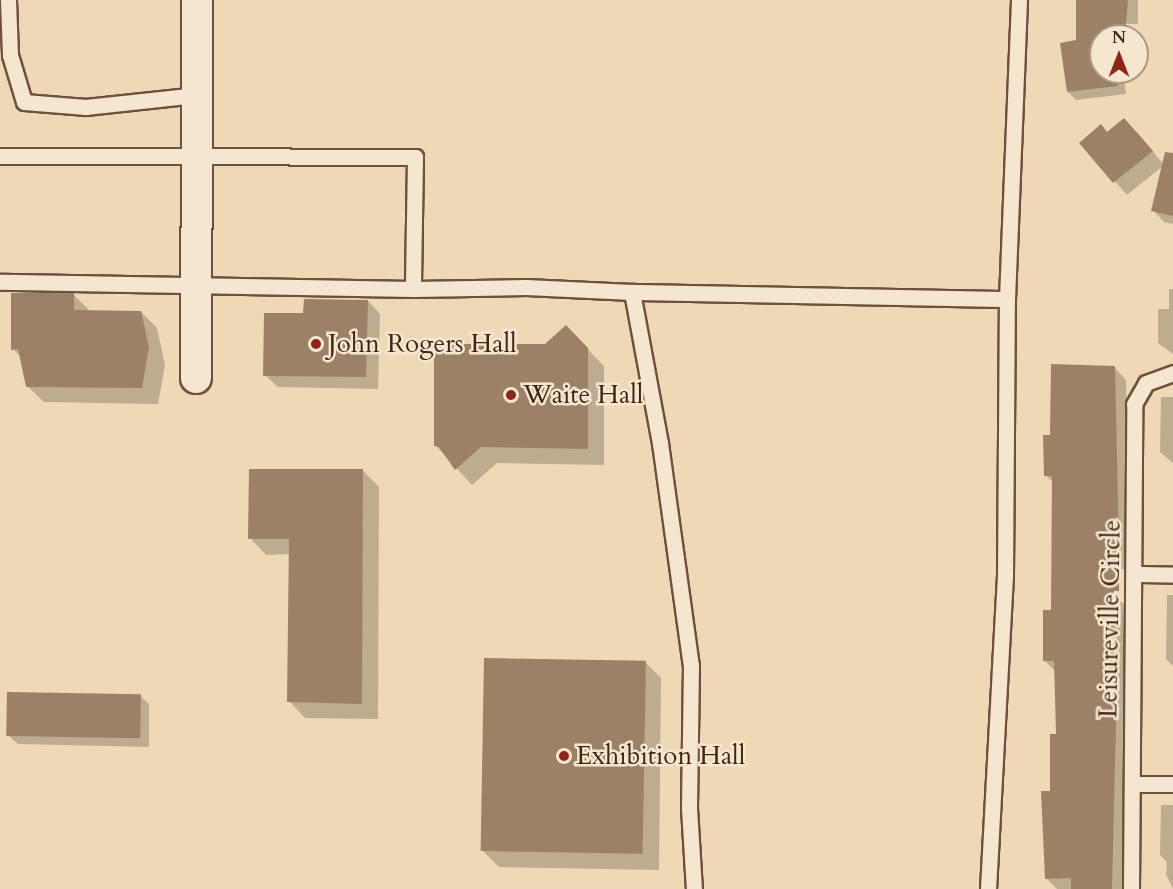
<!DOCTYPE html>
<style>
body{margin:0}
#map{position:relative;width:1173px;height:889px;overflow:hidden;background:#eed8b5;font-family:Cardo,serif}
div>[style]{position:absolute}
.shadow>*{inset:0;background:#0003}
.building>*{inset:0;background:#9d8167;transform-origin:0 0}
.roads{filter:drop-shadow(2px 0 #6f503c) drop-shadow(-2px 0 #6f503c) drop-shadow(0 2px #6f503c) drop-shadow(0 -2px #6f503c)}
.lane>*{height:15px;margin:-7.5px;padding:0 7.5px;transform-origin:7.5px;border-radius:7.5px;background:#f4e6cf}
.street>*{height:30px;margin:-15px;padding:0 15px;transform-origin:15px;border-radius:15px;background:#f4e6cf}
.dots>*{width:16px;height:16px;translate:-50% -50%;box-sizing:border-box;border:3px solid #f4e6cf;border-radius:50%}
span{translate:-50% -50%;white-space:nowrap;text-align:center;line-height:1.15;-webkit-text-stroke:5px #f4e6cf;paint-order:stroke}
.poi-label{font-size:26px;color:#452313}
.left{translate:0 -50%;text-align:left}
.street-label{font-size:26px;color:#452313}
.north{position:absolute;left:1089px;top:24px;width:60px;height:60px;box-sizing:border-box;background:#f4e6cf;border:2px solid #ae9884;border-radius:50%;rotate:0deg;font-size:16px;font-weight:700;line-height:24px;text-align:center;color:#452313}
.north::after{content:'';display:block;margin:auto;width:21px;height:27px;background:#8f2418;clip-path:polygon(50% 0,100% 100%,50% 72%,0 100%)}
</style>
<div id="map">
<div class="shadow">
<i style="clip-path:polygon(1077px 0,1138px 0,1138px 24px,1088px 23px)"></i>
<i style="clip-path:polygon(1101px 47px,1101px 72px,1123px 72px,1126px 94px,1076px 100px,1068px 92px)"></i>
<i style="clip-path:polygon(1137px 132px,1164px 165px,1127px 195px,1081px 143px,1108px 134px)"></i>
<i style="clip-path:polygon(1173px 155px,1173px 224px,1164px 222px,1153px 210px)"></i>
<i style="clip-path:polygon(1169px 289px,1173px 289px,1173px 354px,1158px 343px,1158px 309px,1169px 309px)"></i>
<i style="clip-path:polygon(74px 295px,91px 312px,141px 312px,157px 328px,165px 365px,158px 404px,44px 402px,27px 386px,21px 357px,13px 349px)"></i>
<i style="clip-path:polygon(368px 301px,380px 314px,378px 389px,278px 387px,265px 375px,305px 314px)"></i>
<i style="clip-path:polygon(566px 327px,604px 366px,604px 465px,497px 463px,472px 485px,435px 445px)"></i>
<i style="clip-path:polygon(1114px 367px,1126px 380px,1129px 569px,1066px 569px,1054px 483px,1045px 475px,1052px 436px)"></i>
<i style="clip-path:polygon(1161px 397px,1173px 397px,1173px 463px,1160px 452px)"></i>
<i style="clip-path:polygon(363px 471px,379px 487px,378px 719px,305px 718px,289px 701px,290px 554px,266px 555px,250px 538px)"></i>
<i style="clip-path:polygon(1113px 594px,1125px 605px,1124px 889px,1057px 889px,1046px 878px,1058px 736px,1056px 672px,1044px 660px,1053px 611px)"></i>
<i style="clip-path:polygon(1167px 595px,1173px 595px,1173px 666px,1166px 659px)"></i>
<i style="clip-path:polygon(645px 662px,661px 678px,659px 870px,499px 867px,483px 851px)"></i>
<i style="clip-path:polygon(140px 696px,149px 704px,149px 747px,18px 744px,9px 736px)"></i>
<i style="clip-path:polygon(1161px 805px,1173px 805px,1173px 889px,1166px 874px,1167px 862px,1160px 855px)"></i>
</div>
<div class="building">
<i style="clip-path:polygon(1076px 0,1128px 0,1125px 36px,1101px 36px,1101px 72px,1116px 72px,1118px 86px,1067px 92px,1060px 43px,1076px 40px)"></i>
<i style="clip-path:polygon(1124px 118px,1153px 151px,1113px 183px,1079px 143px,1101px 124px,1107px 132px)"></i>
<i style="clip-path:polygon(1165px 152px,1173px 153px,1173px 216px,1151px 211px)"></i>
<i style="clip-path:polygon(11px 293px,74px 293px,74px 310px,141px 311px,149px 347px,142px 388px,26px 387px,18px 349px,11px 350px)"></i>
<i style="clip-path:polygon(304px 299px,368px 300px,366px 377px,263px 376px,264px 313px,303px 313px)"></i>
<i style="clip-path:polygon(566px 325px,588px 348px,588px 449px,481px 447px,455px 470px,439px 447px,434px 446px,434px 344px,545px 344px)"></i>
<i style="clip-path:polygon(1051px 364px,1115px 366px,1119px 546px,1119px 591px,1114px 591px,1116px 724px,1112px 889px,1071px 889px,1071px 878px,1045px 879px,1041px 791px,1050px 791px,1050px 734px,1056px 734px,1054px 661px,1043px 661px,1043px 610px,1051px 610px,1052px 476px,1044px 476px,1043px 435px,1050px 435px)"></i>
<i style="clip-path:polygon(249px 469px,363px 469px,362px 704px,287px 702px,289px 539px,248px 539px)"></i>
<i style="left:484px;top:658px;width:162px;height:193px;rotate:1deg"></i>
<i style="left:7px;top:692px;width:134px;height:44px;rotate:1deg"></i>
</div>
<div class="roads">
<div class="lane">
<i style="left:8px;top:0;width:55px;rotate:87.9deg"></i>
<i style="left:10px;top:55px;width:49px;rotate:73.4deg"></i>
<i style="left:24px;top:102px;width:62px;rotate:4.6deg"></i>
<i style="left:86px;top:107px;width:112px;rotate:-6.2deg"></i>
<i style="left:0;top:156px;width:415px;rotate:0.1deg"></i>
<i style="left:415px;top:157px;width:132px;rotate:90.9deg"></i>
<i style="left:413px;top:289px;width:413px;rotate:-179deg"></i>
<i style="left:413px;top:289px;width:113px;rotate:-1deg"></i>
<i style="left:526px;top:287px;width:106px;rotate:2.7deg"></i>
<i style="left:632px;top:292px;width:154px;rotate:79.5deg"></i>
<i style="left:660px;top:443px;width:224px;rotate:82.1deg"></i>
<i style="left:691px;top:665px;width:143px;rotate:90.8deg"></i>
<i style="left:689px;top:808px;width:81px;rotate:86.5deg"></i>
<i style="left:632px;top:292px;width:375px;rotate:1.1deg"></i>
<i style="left:1134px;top:574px;width:39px;rotate:1deg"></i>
<i style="left:1132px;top:784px;width:41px"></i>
<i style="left:988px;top:889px;width:312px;rotate:-86.9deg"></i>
<i style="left:1005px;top:577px;width:278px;rotate:-89.6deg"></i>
<i style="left:1007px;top:299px;width:299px;rotate:-87.7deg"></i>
<i style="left:1131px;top:889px;width:485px;rotate:-89.6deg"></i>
<i style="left:1134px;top:404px;width:24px;rotate:-60deg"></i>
<i style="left:1146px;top:383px;width:29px;rotate:-20deg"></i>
</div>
<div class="street">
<i style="left:196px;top:378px;width:378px;rotate:-89.8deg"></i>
</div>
</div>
<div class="dots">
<i style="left:316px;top:344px;background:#8f2418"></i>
<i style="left:511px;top:395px;background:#8f2418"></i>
<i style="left:564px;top:756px;background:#8f2418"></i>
</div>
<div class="poi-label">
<span class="left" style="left:328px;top:344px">John Rogers Hall</span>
<span class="left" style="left:523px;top:395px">Waite Hall</span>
<span class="left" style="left:576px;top:756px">Exhibition Hall</span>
</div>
<div class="street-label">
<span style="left:1110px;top:619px;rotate:-89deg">Leisureville Circle</span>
</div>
<div class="north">N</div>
</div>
